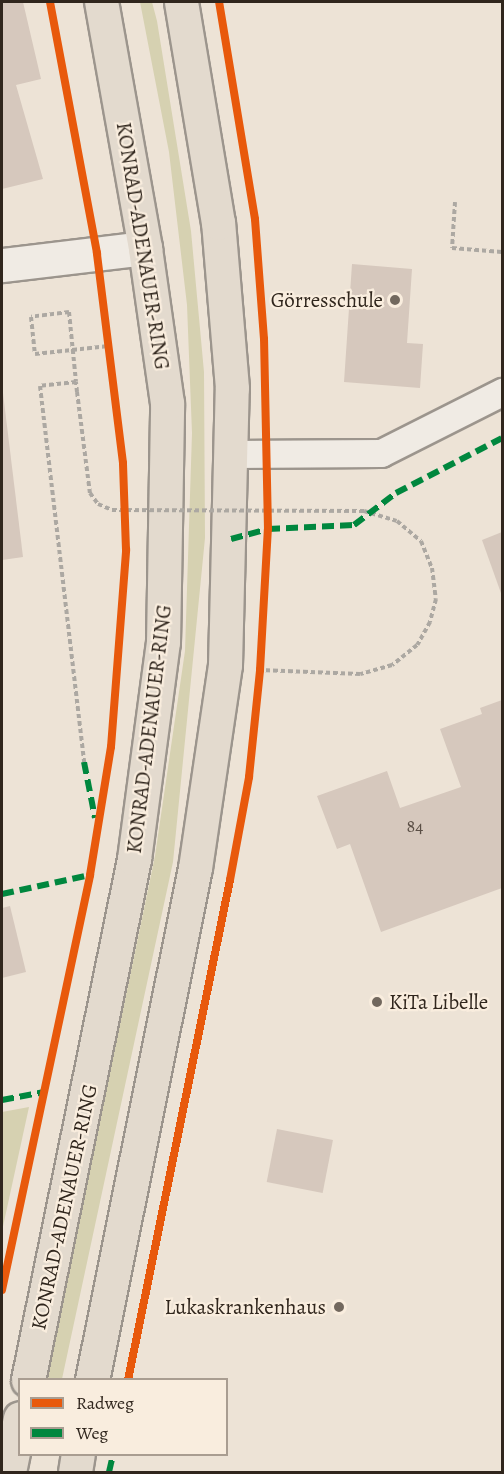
<!DOCTYPE html>
<meta charset="utf-8">
<style>
body{margin:0}
#map{position:relative;width:504px;height:1474px;overflow:hidden;background:#ede3d6;font-family:Alegreya,serif}
div>[style]{position:absolute}
.green>*{inset:0;background:#d6d1b1}
.building>*{inset:0;background:#d6c8bd;transform-origin:0 0}
.path>*{height:4px;margin-top:-2px;transform-origin:0;background:repeating-linear-gradient(90deg,#aca8a2 0 4.5px,transparent 0 7.5px)}
.roads{filter:drop-shadow(2px 0 #9c958d) drop-shadow(-2px 0 #9c958d) drop-shadow(0 2px #9c958d) drop-shadow(0 -2px #9c958d)}
.lane>*{height:27px;margin:-13.5px;padding:0 13.5px;transform-origin:13.5px;border-radius:13.5px;background:#f0ebe4}
.street>*{height:33px;margin:-16.5px;padding:0 16.5px;transform-origin:16.5px;border-radius:16.5px;background:#f0ebe4}
.primary>*{height:33px;margin:-16.5px;padding:0 16.5px;transform-origin:16.5px;border-radius:16.5px;background:#e3dace}
.path-bridge>*{height:4px;margin-top:-2px;transform-origin:0;background:repeating-linear-gradient(90deg,#aca8a2 0 4.5px,transparent 0 7.5px)}
.quiet>*{height:6px;margin-top:-3px;transform-origin:0;background:repeating-linear-gradient(90deg,#00873e 0 12px,transparent 0 18px)}
.cycleway>*{height:8px;margin:-4px;padding:0 4px;transform-origin:4px;border-radius:4px;background:#e8590c}
.dots>*{width:16px;height:16px;translate:-50% -50%;box-sizing:border-box;border:3px solid #f9edde;border-radius:50%}
span{translate:-50% -50%;white-space:nowrap;text-align:center;line-height:1.15;-webkit-text-stroke:4.5px #f9edde;paint-order:stroke}
.number-label{font-size:18px;color:#5a4e45}
.number-label span{-webkit-text-stroke-width:0}
.street-label{font-size:21px;color:#30261d}
.poi-label{font-size:21px;color:#30261d}
.right{translate:-100% -50%;text-align:right}
.left{translate:0 -50%;text-align:left}
.frame{position:absolute;inset:0;border:3px solid #30261d;pointer-events:none}
.legend{position:absolute;left:18px;top:1378px;width:210px;height:78px;box-sizing:border-box;background:#f9edde;border:2px solid #a99d91;margin:0;padding:8px 10px;list-style:none;font-size:18px;color:#30261d}
.legend li{display:flex;align-items:center;gap:12px;height:30px}
.legend b{width:30px;border:2px solid #a99d91}
</style>
<div id="map">
<div class="green">
<i style="clip-path:polygon(140px 2px,152px 2px,157px 21px,191px 231px,204px 372px,205px 538px,173px 862px,62px 1379px,46px 1379px,155px 856px,185px 651px,192px 433px,187px 305px,169px 152px)"></i>
<i style="clip-path:polygon(29px 1107px,2px 1231px,2px 1112px)"></i>
</div>
<div class="building">
<i style="clip-path:polygon(2px 2px,23px 2px,41px 79px,16px 85px,43px 179px,2px 189px)"></i>
<i style="clip-path:polygon(352px 264px,412px 269px,407px 343px,423px 344px,420px 388px,344px 382px)"></i>
<i style="clip-path:polygon(2px 385px,23px 557px,2px 560px)"></i>
<i style="clip-path:polygon(502px 532px,502px 596px,482px 540px)"></i>
<i style="clip-path:polygon(502px 700px,502px 888px,381px 932px,350px 844px,337px 849px,317px 796px,387px 771px,400px 808px,461px 787px,440px 729px,482px 714px,480px 708px)"></i>
<i style="clip-path:polygon(10px 906px,26px 972px,2px 978px,2px 908px)"></i>
<i style="left:277px;top:1129px;width:57px;height:54px;rotate:11deg"></i>
</div>
<div class="path">
<i style="left:455px;top:202px;width:46px;rotate:93.7deg"></i>
<i style="left:452px;top:248px;width:50px;rotate:4.6deg"></i>
<i style="left:69px;top:312px;width:38px;rotate:173deg"></i>
<i style="left:31px;top:317px;width:37px;rotate:84deg"></i>
<i style="left:35px;top:354px;width:74px;rotate:-6.2deg"></i>
<i style="left:77px;top:392px;width:10px;rotate:-96deg"></i>
<i style="left:76px;top:382px;width:36px;rotate:174deg"></i>
<i style="left:40px;top:386px;width:379px;rotate:83.3deg"></i>
</div>
<div class="roads">
<div class="lane">
<i style="left:232px;top:454px;width:149px;rotate:-0.4deg"></i>
<i style="left:381px;top:453px;width:136px;rotate:-26.8deg"></i>
</div>
<div class="street">
<i style="left:2px;top:265px;width:144px;rotate:-6.8deg"></i>
</div>
<div class="primary">
<i style="left:28px;top:1380px;width:532px;rotate:-78.5deg"></i>
<i style="left:134px;top:859px;width:219px;rotate:-82.4deg"></i>
<i style="left:163px;top:642px;width:239px;rotate:-89deg"></i>
<i style="left:167px;top:403px;width:157px;rotate:-98.1deg"></i>
<i style="left:145px;top:248px;width:250px;rotate:-100.1deg"></i>
<i style="left:92px;top:1380px;width:522px;rotate:-78.63deg"></i>
<i style="left:195px;top:868px;width:205px;rotate:-81.6deg"></i>
<i style="left:225px;top:665px;width:277px;rotate:-88.6deg"></i>
<i style="left:232px;top:388px;width:166px;rotate:-94.8deg"></i>
<i style="left:218px;top:223px;width:224px;rotate:-99.5deg"></i>
<i style="left:9px;top:1472px;width:55px;rotate:-78.5deg"></i>
<i style="left:75px;top:1472px;width:18px;rotate:-81deg"></i>
</div>
</div>
<div class="path-bridge">
<i style="left:69px;top:312px;width:70px;rotate:84.3deg"></i>
<i style="left:77px;top:392px;width:102px;rotate:82.7deg"></i>
<i style="left:90px;top:493px;width:14px;rotate:54deg"></i>
<i style="left:98px;top:504px;width:15px;rotate:23deg"></i>
<i style="left:112px;top:510px;width:252px;rotate:0.2deg"></i>
<i style="left:364px;top:511px;width:34px;rotate:17deg"></i>
<i style="left:397px;top:521px;width:31px;rotate:40deg"></i>
<i style="left:421px;top:541px;width:29px;rotate:68deg"></i>
<i style="left:432px;top:568px;width:31px;rotate:83deg"></i>
<i style="left:436px;top:599px;width:24px;rotate:105deg"></i>
<i style="left:430px;top:622px;width:26px;rotate:119deg"></i>
<i style="left:417px;top:645px;width:32px;rotate:141deg"></i>
<i style="left:392px;top:665px;width:33px;rotate:164deg"></i>
<i style="left:360px;top:674px;width:100px;rotate:-177.7deg"></i>
</div>
<div class="quiet">
<i style="left:231px;top:539px;width:38px;rotate:-15deg"></i>
<i style="left:268px;top:529px;width:86px;rotate:-2.7deg"></i>
<i style="left:354px;top:525px;width:53px;rotate:-37.3deg"></i>
<i style="left:396px;top:493px;width:119px;rotate:-27.4deg"></i>
<i style="left:84px;top:762px;width:57px;rotate:78.9deg"></i>
<i style="left:2px;top:894px;width:90px;rotate:-12.2deg"></i>
<i style="left:2px;top:1100px;width:43px;rotate:-10.8deg"></i>
<i style="left:109px;top:1472px;width:18px;rotate:-77deg"></i>
</div>
<div class="cycleway">
<i style="left:2px;top:1290px;width:424px;rotate:-78deg"></i>
<i style="left:90px;top:875px;width:130px;rotate:-80.7deg"></i>
<i style="left:111px;top:747px;width:198px;rotate:-85.6deg"></i>
<i style="left:126px;top:550px;width:87px;rotate:-92deg"></i>
<i style="left:123px;top:463px;width:212px;rotate:-97.1deg"></i>
<i style="left:97px;top:253px;width:255px;rotate:-100.6deg"></i>
<i style="left:128px;top:1380px;width:510px;rotate:-78.47deg"></i>
<i style="left:230px;top:880px;width:105px;rotate:-79.5deg"></i>
<i style="left:249px;top:777px;width:108px;rotate:-84.1deg"></i>
<i style="left:260px;top:670px;width:141px;rotate:-86.8deg"></i>
<i style="left:268px;top:529px;width:190px;rotate:-91.2deg"></i>
<i style="left:264px;top:339px;width:120px;rotate:-94.3deg"></i>
<i style="left:255px;top:219px;width:220px;rotate:-99.4deg"></i>
</div>
<div class="dots">
<i style="left:395px;top:300px;background:#72685e"></i>
<i style="left:377px;top:1002px;background:#72685e"></i>
<i style="left:339px;top:1307px;background:#72685e"></i>
</div>
<div class="number-label">
<span style="left:415px;top:826px">84</span>
</div>
<div class="street-label">
<span style="left:143px;top:246px;rotate:81deg">KONRAD-ADENAUER-RING</span>
<span style="left:149px;top:729px;rotate:-83deg">KONRAD-ADENAUER-RING</span>
<span style="left:64px;top:1207px;rotate:-78deg">KONRAD-ADENAUER-RING</span>
</div>
<div class="poi-label">
<span class="right" style="left:383px;top:300px">Görresschule</span>
<span class="left" style="left:389px;top:1002px">KiTa Libelle</span>
<span class="right" style="left:326px;top:1307px">Lukaskrankenhaus</span>
</div>
<div class="frame"></div>
<ul class="legend">
<li><b style="height:8px;background:#e8590c"></b>Radweg</li>
<li><b style="height:8px;background:#00873e"></b>Weg</li>
</ul>
</div>
